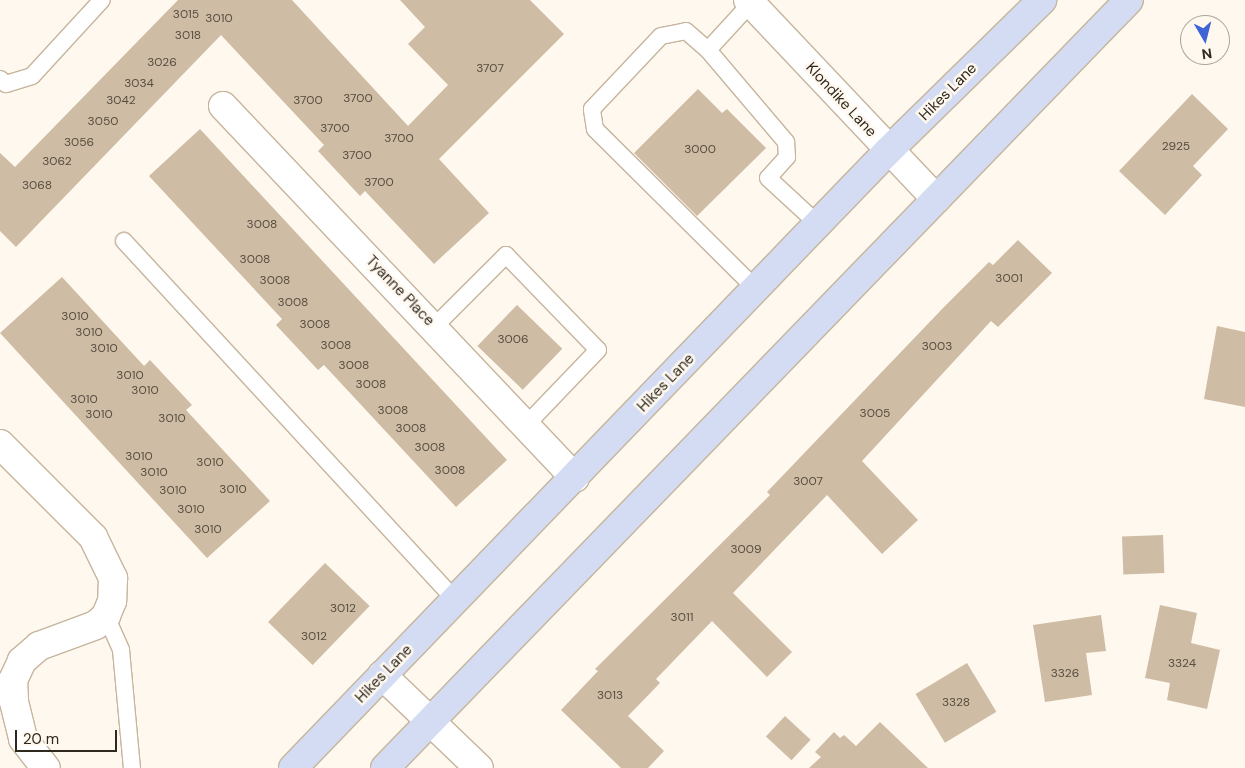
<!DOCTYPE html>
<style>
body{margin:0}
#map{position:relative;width:1245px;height:768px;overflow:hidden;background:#fff8ee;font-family:"DM Sans",sans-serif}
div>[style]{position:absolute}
.building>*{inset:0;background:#cebca4;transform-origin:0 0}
.roads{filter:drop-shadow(1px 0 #c6b59d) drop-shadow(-1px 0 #c6b59d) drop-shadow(0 1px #c6b59d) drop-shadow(0 -1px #c6b59d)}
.service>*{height:16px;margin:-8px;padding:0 8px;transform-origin:8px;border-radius:8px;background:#fff}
.minor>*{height:28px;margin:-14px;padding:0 14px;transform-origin:14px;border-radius:14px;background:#fff}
.tertiary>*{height:28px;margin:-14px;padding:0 14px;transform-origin:14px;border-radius:14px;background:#fff}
.secondary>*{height:28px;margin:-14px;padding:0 14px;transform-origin:14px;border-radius:14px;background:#d3dcf2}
span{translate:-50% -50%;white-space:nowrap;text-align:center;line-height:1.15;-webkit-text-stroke:5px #fff8ee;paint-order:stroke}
.number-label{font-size:12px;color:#574d40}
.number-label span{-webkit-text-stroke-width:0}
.street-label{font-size:15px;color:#2f281f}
.north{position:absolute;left:1180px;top:15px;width:50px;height:50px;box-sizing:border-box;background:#fff8ee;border:1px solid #aca59b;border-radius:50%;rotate:172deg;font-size:14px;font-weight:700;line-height:20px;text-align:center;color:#2f281f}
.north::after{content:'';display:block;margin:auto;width:18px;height:22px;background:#3e65d7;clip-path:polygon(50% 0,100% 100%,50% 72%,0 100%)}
.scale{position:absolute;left:15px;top:730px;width:102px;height:22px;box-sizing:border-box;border:2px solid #2f281f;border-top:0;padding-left:6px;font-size:15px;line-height:18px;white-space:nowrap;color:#2f281f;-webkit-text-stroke:4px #fff8ee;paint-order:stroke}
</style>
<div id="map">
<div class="building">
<i style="clip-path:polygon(178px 0,292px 0,408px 126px,448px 85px,408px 44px,425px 27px,400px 0,530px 0,564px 34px,439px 159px,489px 213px,434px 264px,365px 191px,360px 196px,318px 151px,324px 145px,221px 35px,16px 247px,0 231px,0 153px,15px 167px)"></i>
<i style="clip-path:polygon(698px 89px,722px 113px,727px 109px,766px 148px,697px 216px,634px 153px)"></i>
<i style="clip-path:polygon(1192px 94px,1228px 129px,1193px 166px,1202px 175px,1165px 215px,1119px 171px)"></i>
<i style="clip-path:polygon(200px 129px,507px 460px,456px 507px,324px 365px,318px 370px,276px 325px,282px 319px,149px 176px)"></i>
<i style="clip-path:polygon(1018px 240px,1052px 273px,998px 327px,991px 321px,862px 461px,918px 520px,882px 554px,827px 495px,733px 593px,792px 652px,767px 677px,712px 621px,656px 679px,660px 683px,628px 716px,664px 751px,648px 768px,621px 768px,561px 710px,598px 671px,595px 669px,770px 495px,767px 492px,944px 307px,989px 262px,993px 265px)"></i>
<i style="clip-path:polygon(62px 277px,144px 366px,150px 360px,192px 405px,186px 410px,270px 501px,207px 558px,0 333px)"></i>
<i style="left:517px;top:305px;width:63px;height:57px;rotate:44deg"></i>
<i style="clip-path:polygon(1217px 326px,1245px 332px,1245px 407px,1204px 399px)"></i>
<i style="left:1163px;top:535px;width:38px;height:41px;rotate:88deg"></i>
<i style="left:325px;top:563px;width:62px;height:82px;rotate:44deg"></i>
<i style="clip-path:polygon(1160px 605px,1197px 613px,1191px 643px,1220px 650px,1207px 709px,1167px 700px,1170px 683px,1145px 678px)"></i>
<i style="clip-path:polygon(1101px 615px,1106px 651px,1086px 653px,1092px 695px,1045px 702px,1033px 625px)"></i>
<i style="left:967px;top:663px;width:57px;height:60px;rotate:59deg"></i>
<i style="left:785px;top:716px;width:35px;height:28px;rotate:43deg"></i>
<i style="clip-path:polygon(880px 722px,928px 768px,809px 768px,821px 757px,815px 752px,834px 732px,840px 738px,844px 735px,856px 746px)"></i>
</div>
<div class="roads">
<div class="service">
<i style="left:708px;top:50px;width:64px;rotate:-47.5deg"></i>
<i style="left:0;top:79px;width:8px;rotate:40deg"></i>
<i style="left:6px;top:84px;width:27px;rotate:-17deg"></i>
<i style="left:32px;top:76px;width:103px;rotate:-47.4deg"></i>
<i style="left:124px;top:241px;width:490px;rotate:47.3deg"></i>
<i style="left:756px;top:289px;width:227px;rotate:-135.2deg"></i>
<i style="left:595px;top:129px;width:20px;rotate:-99deg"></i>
<i style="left:592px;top:109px;width:100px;rotate:-46.6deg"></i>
<i style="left:661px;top:36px;width:25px;rotate:-11deg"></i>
<i style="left:686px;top:31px;width:29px;rotate:41deg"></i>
<i style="left:708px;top:50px;width:121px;rotate:49.7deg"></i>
<i style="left:786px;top:142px;width:15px;rotate:86deg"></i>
<i style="left:787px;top:157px;width:28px;rotate:132deg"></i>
<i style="left:768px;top:178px;width:68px;rotate:42.6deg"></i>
<i style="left:434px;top:327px;width:102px;rotate:-45deg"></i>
<i style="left:506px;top:255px;width:132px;rotate:45.9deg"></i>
<i style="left:598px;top:350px;width:103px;rotate:133.8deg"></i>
<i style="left:106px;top:616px;width:37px;rotate:66deg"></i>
<i style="left:121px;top:650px;width:119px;rotate:84.7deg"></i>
</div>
<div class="minor">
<i style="left:223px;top:106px;width:512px;rotate:46.58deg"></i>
<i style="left:0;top:444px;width:132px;rotate:45deg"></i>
<i style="left:93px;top:537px;width:46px;rotate:64deg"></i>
<i style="left:113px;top:578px;width:23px;rotate:92deg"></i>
<i style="left:112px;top:601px;width:16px;rotate:112deg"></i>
<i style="left:106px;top:616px;width:13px;rotate:138deg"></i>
<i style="left:96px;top:625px;width:61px;rotate:159.8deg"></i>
<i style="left:39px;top:646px;width:23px;rotate:139deg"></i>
<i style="left:22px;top:661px;width:21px;rotate:115deg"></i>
<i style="left:13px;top:680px;width:22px;rotate:87deg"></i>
<i style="left:14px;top:702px;width:38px;rotate:76deg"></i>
<i style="left:23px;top:739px;width:37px;rotate:52deg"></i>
</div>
<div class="tertiary">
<i style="left:748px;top:0;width:274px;rotate:46.6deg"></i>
<i style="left:382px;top:675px;width:134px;rotate:43.8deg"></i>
</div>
<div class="secondary">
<i style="left:293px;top:768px;width:857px;rotate:-46.04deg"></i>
<i style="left:888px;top:151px;width:216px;rotate:-44.4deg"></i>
<i style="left:385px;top:768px;width:1069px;rotate:-45.91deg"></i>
</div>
</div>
<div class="number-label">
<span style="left:186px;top:15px">3015</span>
<span style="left:219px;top:19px">3010</span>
<span style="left:188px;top:36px">3018</span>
<span style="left:162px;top:63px">3026</span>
<span style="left:490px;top:69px">3707</span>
<span style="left:139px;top:84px">3034</span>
<span style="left:358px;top:99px">3700</span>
<span style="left:121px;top:101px">3042</span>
<span style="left:308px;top:101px">3700</span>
<span style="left:103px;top:122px">3050</span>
<span style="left:335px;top:129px">3700</span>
<span style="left:399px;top:139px">3700</span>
<span style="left:79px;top:143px">3056</span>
<span style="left:1176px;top:147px">2925</span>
<span style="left:700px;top:150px">3000</span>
<span style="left:357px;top:156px">3700</span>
<span style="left:57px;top:162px">3062</span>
<span style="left:379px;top:183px">3700</span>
<span style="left:37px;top:186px">3068</span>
<span style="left:262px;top:225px">3008</span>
<span style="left:255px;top:260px">3008</span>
<span style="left:1009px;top:279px">3001</span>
<span style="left:275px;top:281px">3008</span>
<span style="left:293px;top:303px">3008</span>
<span style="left:75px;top:317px">3010</span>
<span style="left:315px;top:325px">3008</span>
<span style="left:89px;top:333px">3010</span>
<span style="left:513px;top:340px">3006</span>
<span style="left:336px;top:346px">3008</span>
<span style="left:937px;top:347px">3003</span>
<span style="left:104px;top:349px">3010</span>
<span style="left:354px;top:366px">3008</span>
<span style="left:130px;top:376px">3010</span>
<span style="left:371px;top:385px">3008</span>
<span style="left:145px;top:391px">3010</span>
<span style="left:84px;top:400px">3010</span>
<span style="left:393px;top:411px">3008</span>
<span style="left:875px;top:414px">3005</span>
<span style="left:99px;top:415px">3010</span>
<span style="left:172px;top:419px">3010</span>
<span style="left:411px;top:429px">3008</span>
<span style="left:430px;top:448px">3008</span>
<span style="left:139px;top:457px">3010</span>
<span style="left:210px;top:463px">3010</span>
<span style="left:450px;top:471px">3008</span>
<span style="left:154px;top:473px">3010</span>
<span style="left:808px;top:482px">3007</span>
<span style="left:233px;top:490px">3010</span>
<span style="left:173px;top:491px">3010</span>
<span style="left:191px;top:510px">3010</span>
<span style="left:208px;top:530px">3010</span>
<span style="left:746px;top:550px">3009</span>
<span style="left:343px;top:609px">3012</span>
<span style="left:682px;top:618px">3011</span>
<span style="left:314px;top:637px">3012</span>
<span style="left:1182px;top:664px">3324</span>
<span style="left:1065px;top:674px">3326</span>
<span style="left:610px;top:696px">3013</span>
<span style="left:956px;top:703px">3328</span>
</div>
<div class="street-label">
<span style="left:948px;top:92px;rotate:-45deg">Hikes Lane</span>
<span style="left:841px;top:100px;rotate:47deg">Klondike Lane</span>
<span style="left:400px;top:291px;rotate:46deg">Tyanne Place</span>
<span style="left:666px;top:383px;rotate:-46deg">Hikes Lane</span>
<span style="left:384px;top:674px;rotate:-46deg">Hikes Lane</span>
</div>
<div class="north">N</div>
<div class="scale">20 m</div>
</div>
